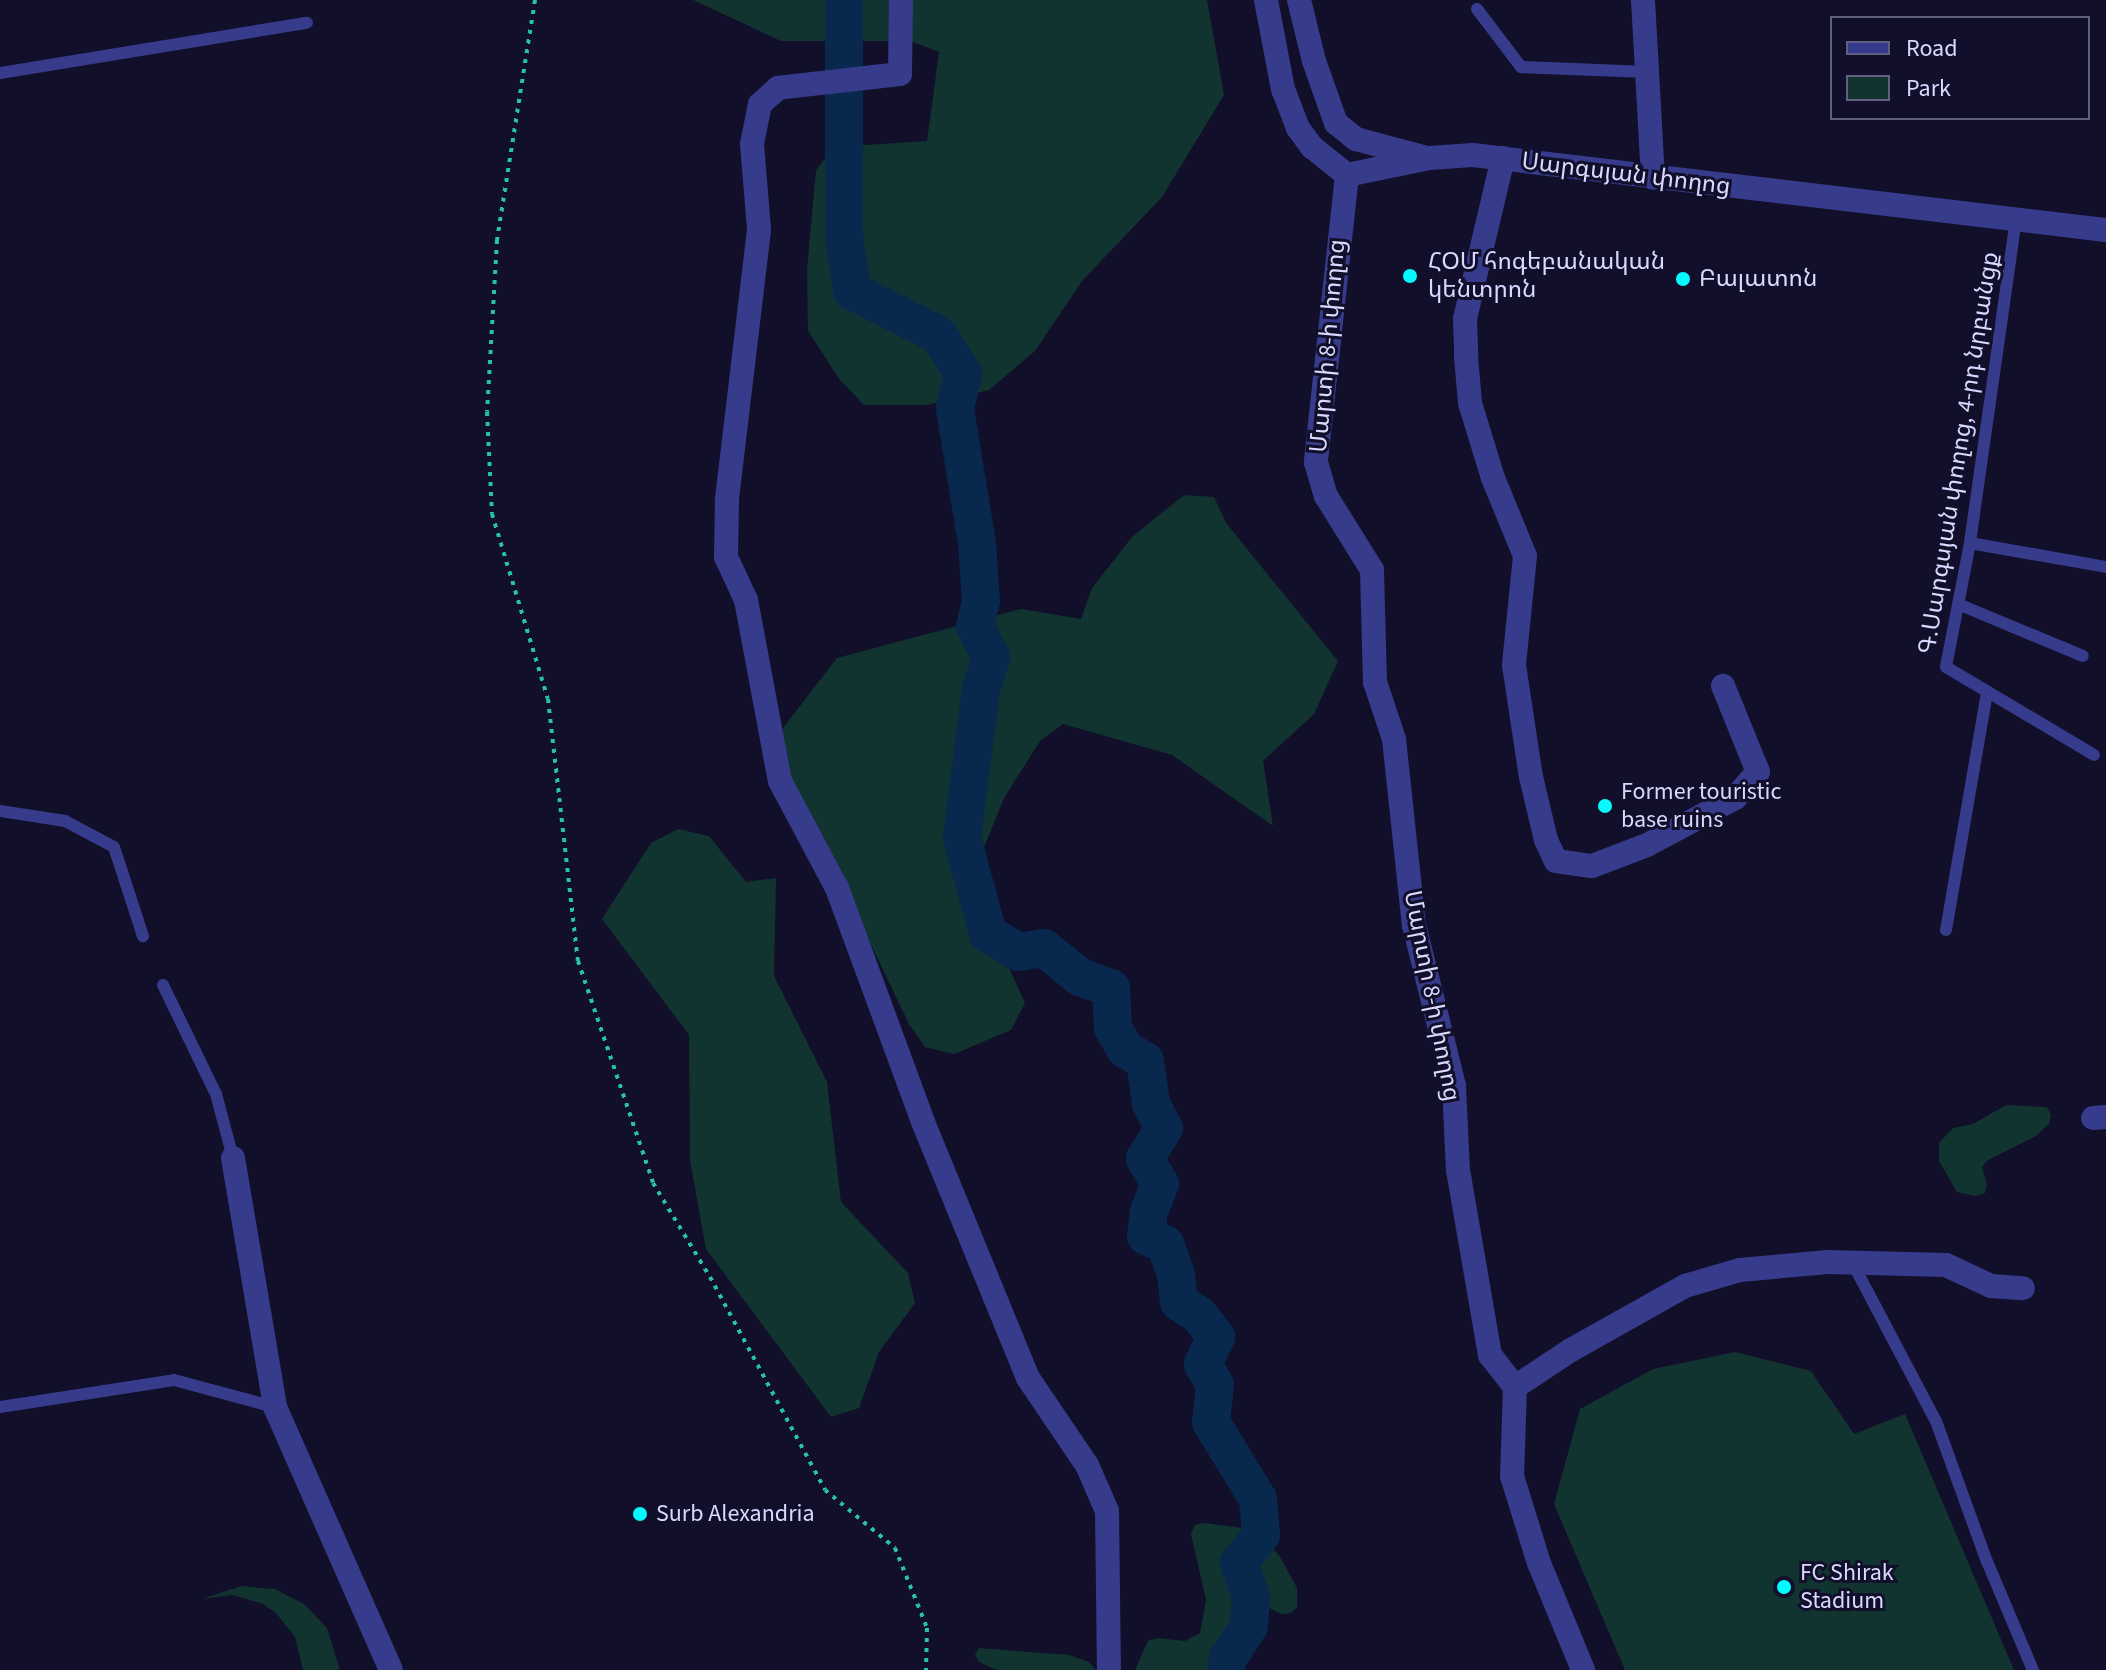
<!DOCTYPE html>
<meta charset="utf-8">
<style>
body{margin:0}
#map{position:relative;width:2106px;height:1670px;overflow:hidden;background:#110f2a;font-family:"Source Sans 3","Noto Sans Armenian",sans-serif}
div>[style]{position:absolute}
.green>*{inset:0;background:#113430}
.river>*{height:38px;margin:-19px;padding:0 19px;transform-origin:19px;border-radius:19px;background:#09284e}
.path>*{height:4px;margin-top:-2px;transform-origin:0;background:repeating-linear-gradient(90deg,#28c2ac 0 4px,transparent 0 10px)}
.lane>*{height:12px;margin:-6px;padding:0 6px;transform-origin:6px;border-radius:6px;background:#373b8c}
.street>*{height:24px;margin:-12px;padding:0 12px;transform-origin:12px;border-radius:12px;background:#373b8c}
.dots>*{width:22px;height:22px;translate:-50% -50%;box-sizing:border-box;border:4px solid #110f2a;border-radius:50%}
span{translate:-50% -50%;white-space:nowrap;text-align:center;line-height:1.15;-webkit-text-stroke:6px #110f2a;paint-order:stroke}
.street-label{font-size:24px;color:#d9d8ff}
.poi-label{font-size:24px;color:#d9d8ff}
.left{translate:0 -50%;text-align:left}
.legend{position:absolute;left:1830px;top:16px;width:260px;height:104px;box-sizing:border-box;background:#110f2a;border:2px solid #615f7f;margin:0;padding:10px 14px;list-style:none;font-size:24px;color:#d9d8ff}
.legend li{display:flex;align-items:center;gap:16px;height:40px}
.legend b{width:40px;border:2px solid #615f7f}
</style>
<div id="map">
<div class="green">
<i style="clip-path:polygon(693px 0,1207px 0,1224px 95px,1162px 197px,1082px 281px,1035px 351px,989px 390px,927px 405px,864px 405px,840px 380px,808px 331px,807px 269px,816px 170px,834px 147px,927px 141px,939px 52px,910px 41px,781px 41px)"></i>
<i style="clip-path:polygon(1184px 495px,1214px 497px,1226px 523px,1338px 661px,1314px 714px,1263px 761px,1273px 826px,1172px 755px,1063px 724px,1040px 741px,1004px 798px,970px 882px,1025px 1003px,1011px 1030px,954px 1054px,925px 1047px,909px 1024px,780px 755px,783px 728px,837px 658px,1021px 609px,1081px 619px,1092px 588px,1132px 537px)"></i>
<i style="clip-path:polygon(678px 829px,709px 836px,746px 882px,776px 878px,774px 976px,827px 1082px,841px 1202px,908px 1273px,915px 1303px,879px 1352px,859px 1408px,831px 1417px,706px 1249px,690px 1160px,689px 1035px,602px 919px,651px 843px)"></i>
<i style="clip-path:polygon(2006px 1105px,2047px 1107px,2051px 1115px,2049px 1124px,2036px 1136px,1988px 1160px,1982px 1167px,1987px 1185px,1985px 1193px,1975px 1196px,1957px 1192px,1939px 1161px,1939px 1143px,1953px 1128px,1973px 1124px)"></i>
<i style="clip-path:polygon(1735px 1352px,1811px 1371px,1854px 1434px,1905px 1414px,2014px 1670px,1625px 1670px,1554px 1504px,1580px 1409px,1653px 1369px)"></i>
<i style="clip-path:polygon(1204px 1523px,1258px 1530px,1280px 1557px,1297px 1588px,1297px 1607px,1291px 1613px,1281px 1614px,1264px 1605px,1255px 1605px,1248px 1611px,1225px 1670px,1135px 1670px,1148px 1641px,1157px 1638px,1185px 1641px,1200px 1633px,1206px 1600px,1191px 1534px,1195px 1525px)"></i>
<i style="clip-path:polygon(241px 1586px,275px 1589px,304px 1604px,327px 1628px,340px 1670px,303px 1670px,295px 1637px,276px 1613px,263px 1604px,233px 1595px,202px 1599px)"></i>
<i style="clip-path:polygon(979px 1648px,1069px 1655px,1089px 1662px,1096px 1670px,997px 1670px,979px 1662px,975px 1655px)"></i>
</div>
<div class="river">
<i style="left:844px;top:0;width:235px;rotate:90deg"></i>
<i style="left:844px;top:235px;width:57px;rotate:81.9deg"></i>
<i style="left:852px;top:291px;width:97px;rotate:26.8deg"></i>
<i style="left:939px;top:335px;width:46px;rotate:58.4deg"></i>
<i style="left:963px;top:374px;width:36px;rotate:103deg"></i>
<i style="left:955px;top:409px;width:136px;rotate:80.7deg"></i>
<i style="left:977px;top:543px;width:58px;rotate:86.1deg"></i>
<i style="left:981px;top:601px;width:26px;rotate:103deg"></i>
<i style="left:975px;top:626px;width:36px;rotate:63deg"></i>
<i style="left:991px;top:658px;width:33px;rotate:108deg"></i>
<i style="left:981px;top:689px;width:150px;rotate:97.3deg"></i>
<i style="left:962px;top:838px;width:99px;rotate:74.8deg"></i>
<i style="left:988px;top:934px;width:36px;rotate:30deg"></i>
<i style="left:1019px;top:952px;width:25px;rotate:-9deg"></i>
<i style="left:1044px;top:948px;width:46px;rotate:38.9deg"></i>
<i style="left:1080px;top:977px;width:33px;rotate:20deg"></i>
<i style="left:1111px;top:988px;width:40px;rotate:87.1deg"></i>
<i style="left:1113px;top:1028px;width:24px;rotate:60deg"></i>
<i style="left:1125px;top:1049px;width:23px;rotate:31deg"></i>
<i style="left:1145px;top:1061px;width:43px;rotate:82.1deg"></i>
<i style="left:1151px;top:1104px;width:27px;rotate:62deg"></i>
<i style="left:1164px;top:1128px;width:36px;rotate:122deg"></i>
<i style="left:1145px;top:1159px;width:29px;rotate:59deg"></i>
<i style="left:1160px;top:1184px;width:29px;rotate:112deg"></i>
<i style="left:1149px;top:1211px;width:25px;rotate:97deg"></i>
<i style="left:1146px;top:1236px;width:21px;rotate:23deg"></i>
<i style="left:1165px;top:1244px;width:32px;rotate:70deg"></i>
<i style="left:1176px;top:1274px;width:28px;rotate:84deg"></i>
<i style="left:1179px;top:1302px;width:24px;rotate:33deg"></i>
<i style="left:1199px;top:1315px;width:28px;rotate:52deg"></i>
<i style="left:1216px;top:1337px;width:30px;rotate:116deg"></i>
<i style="left:1203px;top:1364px;width:24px;rotate:60deg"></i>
<i style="left:1215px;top:1385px;width:37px;rotate:96deg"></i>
<i style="left:1211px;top:1422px;width:90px;rotate:58.6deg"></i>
<i style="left:1258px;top:1499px;width:36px;rotate:85deg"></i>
<i style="left:1261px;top:1535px;width:36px;rotate:128deg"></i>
<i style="left:1239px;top:1563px;width:36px;rotate:71deg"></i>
<i style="left:1251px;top:1597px;width:29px;rotate:94deg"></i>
<i style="left:1249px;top:1626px;width:38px;rotate:123deg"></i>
<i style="left:1228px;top:1658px;width:12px;rotate:99deg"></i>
</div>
<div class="path">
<i style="left:535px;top:0;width:243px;rotate:99deg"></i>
<i style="left:497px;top:240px;width:172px;rotate:93.3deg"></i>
<i style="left:487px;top:412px;width:102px;rotate:87.2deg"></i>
<i style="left:492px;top:514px;width:193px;rotate:73.2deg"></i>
<i style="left:548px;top:699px;width:264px;rotate:83.5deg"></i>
<i style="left:578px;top:961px;width:234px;rotate:71.3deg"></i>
<i style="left:653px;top:1183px;width:110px;rotate:58.8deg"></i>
<i style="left:710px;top:1277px;width:242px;rotate:61.6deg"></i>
<i style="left:825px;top:1490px;width:91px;rotate:39.6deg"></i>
<i style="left:895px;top:1548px;width:86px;rotate:68.2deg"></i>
<i style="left:927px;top:1628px;width:42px;rotate:91.4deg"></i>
</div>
<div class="lane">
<i style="left:1477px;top:9px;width:73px;rotate:52.8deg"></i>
<i style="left:1521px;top:67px;width:126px;rotate:2.3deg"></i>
<i style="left:0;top:73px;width:311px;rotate:-9.3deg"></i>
<i style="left:2016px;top:219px;width:327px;rotate:98.1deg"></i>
<i style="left:1970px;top:543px;width:126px;rotate:101deg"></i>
<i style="left:1946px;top:667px;width:172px;rotate:30.7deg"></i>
<i style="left:1970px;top:543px;width:138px;rotate:10deg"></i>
<i style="left:1958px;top:604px;width:135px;rotate:22.6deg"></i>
<i style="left:0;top:811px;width:66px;rotate:8.7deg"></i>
<i style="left:65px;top:821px;width:55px;rotate:28deg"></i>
<i style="left:114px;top:847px;width:94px;rotate:72deg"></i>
<i style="left:1946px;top:930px;width:242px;rotate:-80.2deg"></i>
<i style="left:163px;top:985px;width:121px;rotate:64.1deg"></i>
<i style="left:216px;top:1094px;width:66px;rotate:75.1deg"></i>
<i style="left:1852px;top:1262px;width:180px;rotate:62.2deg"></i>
<i style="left:1936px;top:1421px;width:147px;rotate:70.1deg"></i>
<i style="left:1986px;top:1559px;width:121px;rotate:67.1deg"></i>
<i style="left:0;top:1407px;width:176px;rotate:-8.8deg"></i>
<i style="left:174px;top:1380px;width:105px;rotate:15deg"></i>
</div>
<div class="street">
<i style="left:901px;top:0;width:74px;rotate:90.8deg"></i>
<i style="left:900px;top:74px;width:123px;rotate:173.5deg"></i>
<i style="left:778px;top:88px;width:24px;rotate:138deg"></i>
<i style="left:760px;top:104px;width:41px;rotate:101.3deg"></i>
<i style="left:752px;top:144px;width:86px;rotate:85.3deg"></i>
<i style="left:759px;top:230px;width:272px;rotate:96.8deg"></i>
<i style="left:727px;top:500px;width:57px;rotate:91deg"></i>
<i style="left:726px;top:557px;width:47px;rotate:65.1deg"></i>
<i style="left:746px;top:600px;width:184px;rotate:79.4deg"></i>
<i style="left:780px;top:781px;width:121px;rotate:62deg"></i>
<i style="left:837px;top:888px;width:249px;rotate:69.8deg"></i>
<i style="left:923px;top:1122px;width:277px;rotate:67.7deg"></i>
<i style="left:1028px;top:1378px;width:105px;rotate:55.9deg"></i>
<i style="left:1087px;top:1465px;width:50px;rotate:66.5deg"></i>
<i style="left:1107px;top:1511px;width:159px;rotate:89.3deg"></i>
<i style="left:1266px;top:0;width:91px;rotate:79.2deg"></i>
<i style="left:1283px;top:89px;width:42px;rotate:69deg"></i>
<i style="left:1298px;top:128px;width:24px;rotate:54deg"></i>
<i style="left:1312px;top:147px;width:45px;rotate:38.7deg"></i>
<i style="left:1347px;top:175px;width:84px;rotate:-11.7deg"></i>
<i style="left:1429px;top:158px;width:44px;rotate:-3.9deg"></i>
<i style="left:1473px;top:155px;width:637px;rotate:6.76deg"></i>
<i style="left:1299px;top:0;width:63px;rotate:76.2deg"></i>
<i style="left:1314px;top:61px;width:66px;rotate:70.5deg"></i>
<i style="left:1336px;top:123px;width:26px;rotate:39deg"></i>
<i style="left:1356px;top:139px;width:69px;rotate:15deg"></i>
<i style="left:1643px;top:0;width:178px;rotate:86.8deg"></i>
<i style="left:1503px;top:158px;width:165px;rotate:103.3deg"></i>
<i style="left:1465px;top:319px;width:38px;rotate:88deg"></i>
<i style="left:1466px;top:357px;width:46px;rotate:85deg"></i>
<i style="left:1470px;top:403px;width:78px;rotate:73deg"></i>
<i style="left:1493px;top:478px;width:84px;rotate:67.7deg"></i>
<i style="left:1525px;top:556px;width:110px;rotate:95.8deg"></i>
<i style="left:1514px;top:665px;width:113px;rotate:81.4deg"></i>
<i style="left:1531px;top:777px;width:65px;rotate:76.6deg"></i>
<i style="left:1546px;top:840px;width:23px;rotate:65deg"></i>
<i style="left:1556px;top:861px;width:36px;rotate:8deg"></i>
<i style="left:1592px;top:866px;width:59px;rotate:-20.9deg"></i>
<i style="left:1647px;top:845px;width:100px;rotate:-28.1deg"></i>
<i style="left:1735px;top:798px;width:35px;rotate:-49deg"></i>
<i style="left:1758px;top:772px;width:93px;rotate:-112.1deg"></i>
<i style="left:1347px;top:175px;width:289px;rotate:96.2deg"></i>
<i style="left:1316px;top:462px;width:35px;rotate:74deg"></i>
<i style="left:1326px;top:496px;width:87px;rotate:58.1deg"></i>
<i style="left:1372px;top:570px;width:112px;rotate:88.5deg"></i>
<i style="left:1375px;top:682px;width:60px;rotate:71.6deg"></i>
<i style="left:1394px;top:739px;width:187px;rotate:83.9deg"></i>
<i style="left:1414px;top:925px;width:166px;rotate:76deg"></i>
<i style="left:1454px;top:1086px;width:84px;rotate:87.3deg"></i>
<i style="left:1458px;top:1170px;width:188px;rotate:80.2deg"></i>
<i style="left:1490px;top:1355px;width:41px;rotate:52deg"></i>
<i style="left:1515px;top:1387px;width:89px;rotate:91.9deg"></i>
<i style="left:1512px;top:1476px;width:91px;rotate:72.8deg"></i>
<i style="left:1539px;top:1563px;width:116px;rotate:67.6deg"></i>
<i style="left:2093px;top:1118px;width:13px;rotate:-4deg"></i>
<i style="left:233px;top:1158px;width:253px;rotate:80.4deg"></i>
<i style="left:275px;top:1407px;width:287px;rotate:66.2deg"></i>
<i style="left:1515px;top:1387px;width:67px;rotate:-33.5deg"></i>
<i style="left:1571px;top:1350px;width:131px;rotate:-29.3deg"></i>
<i style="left:1685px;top:1286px;width:57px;rotate:-16.2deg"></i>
<i style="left:1740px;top:1270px;width:88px;rotate:-5.2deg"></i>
<i style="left:1828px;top:1262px;width:118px;rotate:1.5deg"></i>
<i style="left:1946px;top:1265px;width:50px;rotate:25deg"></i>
<i style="left:1991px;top:1286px;width:32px;rotate:4deg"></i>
</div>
<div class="dots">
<i style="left:1410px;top:276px;background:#04faff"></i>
<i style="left:1683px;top:279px;background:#04faff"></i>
<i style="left:1605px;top:806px;background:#04faff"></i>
<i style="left:640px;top:1514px;background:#04faff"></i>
<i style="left:1784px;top:1587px;background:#04faff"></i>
</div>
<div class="street-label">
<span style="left:1626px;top:174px;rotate:7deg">Սարգսյան փողոց</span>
<span style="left:1328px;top:346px;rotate:-85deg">Մարտի 8-ի փողոց</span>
<span style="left:1959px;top:453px;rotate:-81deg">Գ.Սարգսյան փողոց, 4-րդ նրբանցք</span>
<span style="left:1432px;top:996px;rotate:79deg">Մարտի 8-ի փողոց</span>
</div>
<div class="poi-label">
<span class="left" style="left:1428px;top:276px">ՀՕՄ հոգեբանական<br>կենտրոն</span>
<span class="left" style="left:1699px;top:279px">Բալատոն</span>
<span class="left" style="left:1621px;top:806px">Former touristic<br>base ruins</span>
<span class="left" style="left:656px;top:1514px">Surb Alexandria</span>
<span class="left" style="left:1800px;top:1587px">FC Shirak<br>Stadium</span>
</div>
<ul class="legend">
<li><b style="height:10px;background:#373b8c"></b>Road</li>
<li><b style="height:22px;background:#113430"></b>Park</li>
</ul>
</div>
